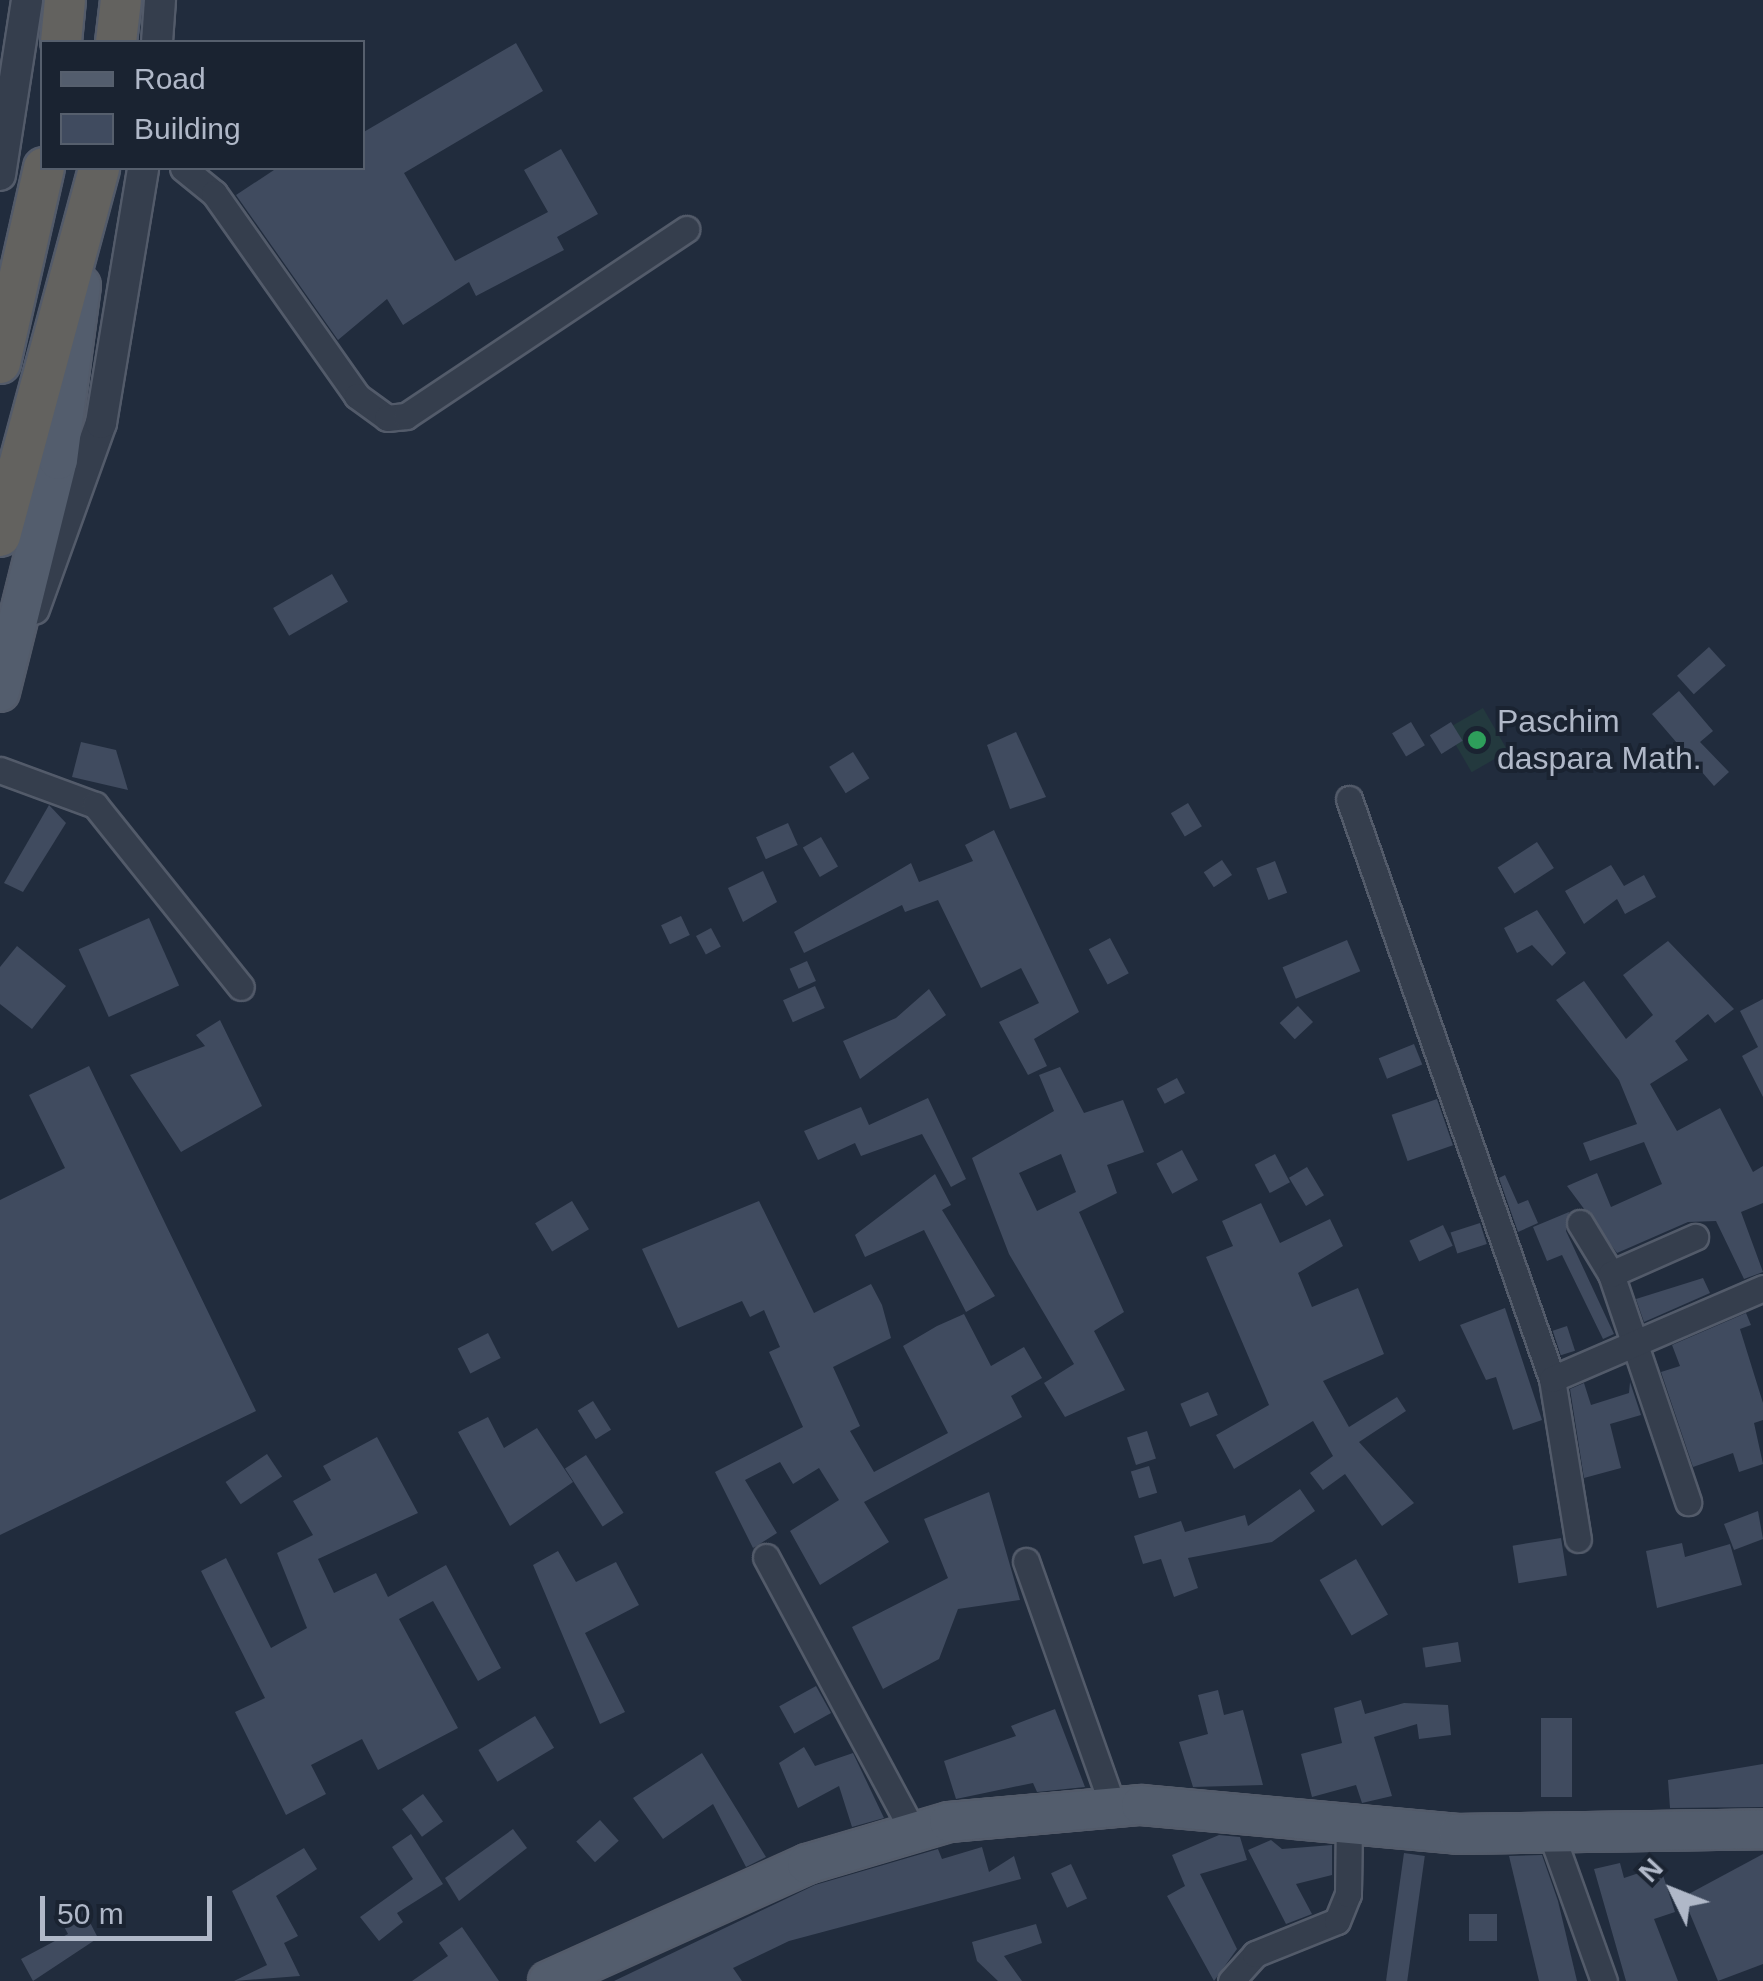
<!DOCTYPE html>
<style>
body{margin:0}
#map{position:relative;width:1763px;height:1981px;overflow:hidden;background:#212c3d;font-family:Helvetica,sans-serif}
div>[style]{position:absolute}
.green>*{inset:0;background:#23393e;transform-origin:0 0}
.building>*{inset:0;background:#404b5f;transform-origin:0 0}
.roads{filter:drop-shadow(2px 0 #535b6a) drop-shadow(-2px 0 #535b6a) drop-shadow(0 2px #535b6a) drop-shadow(0 -2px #535b6a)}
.minor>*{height:25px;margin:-12.5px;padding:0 12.5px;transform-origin:12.5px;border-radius:12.5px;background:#353e4d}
.tertiary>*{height:30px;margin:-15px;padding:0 15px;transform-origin:15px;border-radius:15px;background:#353e4d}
.primary>*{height:38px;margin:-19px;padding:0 19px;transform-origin:19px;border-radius:19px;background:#535d6d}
.trunk>*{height:40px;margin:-20px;padding:0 20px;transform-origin:20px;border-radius:20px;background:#63625f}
.dots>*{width:28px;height:28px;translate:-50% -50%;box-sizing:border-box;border:5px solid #1a2331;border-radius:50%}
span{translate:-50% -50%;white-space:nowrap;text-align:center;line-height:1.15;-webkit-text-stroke:8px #1a2331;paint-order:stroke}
.poi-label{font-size:32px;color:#b0b8c8}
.left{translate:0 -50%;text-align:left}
.legend{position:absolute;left:40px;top:40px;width:325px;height:130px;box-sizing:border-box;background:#1a2331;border:2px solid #565f6d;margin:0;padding:12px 18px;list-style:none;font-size:30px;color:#b0b8c8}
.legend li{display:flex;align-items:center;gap:20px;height:50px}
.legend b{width:50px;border:2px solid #565f6d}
.north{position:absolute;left:1623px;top:1841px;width:100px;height:100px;-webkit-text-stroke:8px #1a2331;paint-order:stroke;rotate:313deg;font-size:28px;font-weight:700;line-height:40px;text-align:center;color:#b0b8c8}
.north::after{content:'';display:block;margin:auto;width:35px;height:45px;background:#b0b8c8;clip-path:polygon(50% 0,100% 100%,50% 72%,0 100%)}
.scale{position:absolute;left:40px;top:1896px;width:172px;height:45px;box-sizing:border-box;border:5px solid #b0b8c8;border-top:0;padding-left:12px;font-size:30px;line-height:35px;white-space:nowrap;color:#b0b8c8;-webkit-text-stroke:8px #1a2331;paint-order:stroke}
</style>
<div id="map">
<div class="green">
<i style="left:1483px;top:708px;width:50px;height:42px;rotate:60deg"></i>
</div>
<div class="building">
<i style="clip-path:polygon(516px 43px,543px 91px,404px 173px,455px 261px,548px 212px,524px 170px,561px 149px,598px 214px,557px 237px,564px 250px,476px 296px,469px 282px,403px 325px,387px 299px,338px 340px,236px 195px,277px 168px,362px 168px,362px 133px)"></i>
<i style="left:332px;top:574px;width:32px;height:68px;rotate:60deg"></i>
<i style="left:1709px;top:647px;width:25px;height:43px;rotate:48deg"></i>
<i style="clip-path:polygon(1679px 691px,1713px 731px,1700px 742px,1729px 772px,1714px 786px,1652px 714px)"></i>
<i style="left:1411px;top:722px;width:27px;height:22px;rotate:59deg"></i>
<i style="left:1451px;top:722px;width:22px;height:25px;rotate:58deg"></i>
<i style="clip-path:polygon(1016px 732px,1046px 797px,1010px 809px,987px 745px)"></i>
<i style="clip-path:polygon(81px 742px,116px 750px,128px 790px,72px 777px)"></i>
<i style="left:853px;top:752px;width:31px;height:28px;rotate:58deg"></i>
<i style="left:1188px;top:803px;width:27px;height:20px;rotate:59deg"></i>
<i style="clip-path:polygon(49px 805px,66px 823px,23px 892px,4px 883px)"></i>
<i style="left:788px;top:823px;width:24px;height:35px;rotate:66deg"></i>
<i style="clip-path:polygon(994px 830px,1079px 1012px,1034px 1039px,1047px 1066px,1028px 1075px,999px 1022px,1039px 1003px,1021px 968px,981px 988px,938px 900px,905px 912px,902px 905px,804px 953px,794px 932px,911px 863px,919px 882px,973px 861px,965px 845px)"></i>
<i style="left:821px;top:837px;width:34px;height:21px;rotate:60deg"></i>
<i style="left:1537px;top:842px;width:31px;height:47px;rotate:57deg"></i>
<i style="left:1222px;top:860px;width:18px;height:22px;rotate:56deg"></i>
<i style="left:1275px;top:861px;width:34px;height:20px;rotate:69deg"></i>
<i style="clip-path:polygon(1611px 865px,1624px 886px,1644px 875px,1656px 897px,1625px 914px,1617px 899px,1584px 924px,1565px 891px)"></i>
<i style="clip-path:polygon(763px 871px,777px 902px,743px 922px,728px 888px)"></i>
<i style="clip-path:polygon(1537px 910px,1566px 953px,1552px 966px,1532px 945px,1517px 953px,1504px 928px)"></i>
<i style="left:681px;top:916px;width:21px;height:22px;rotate:65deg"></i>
<i style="left:149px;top:918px;width:74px;height:77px;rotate:66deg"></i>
<i style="left:711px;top:928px;width:21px;height:17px;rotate:62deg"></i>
<i style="left:1110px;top:938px;width:40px;height:24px;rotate:62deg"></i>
<i style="left:1347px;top:940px;width:34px;height:70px;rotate:67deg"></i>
<i style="clip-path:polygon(1668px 941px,1734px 1009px,1715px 1023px,1708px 1014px,1675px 1041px,1688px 1060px,1650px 1084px,1677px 1131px,1720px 1108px,1753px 1172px,1763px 1166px,1763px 1203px,1741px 1212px,1763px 1272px,1744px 1279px,1716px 1221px,1688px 1222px,1617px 1253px,1567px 1186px,1597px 1173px,1611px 1207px,1662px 1184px,1644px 1142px,1590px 1161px,1583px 1143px,1637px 1124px,1619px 1080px,1556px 1000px,1584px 981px,1626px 1039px,1653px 1015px,1623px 975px)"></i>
<i style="clip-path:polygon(17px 946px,66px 986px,32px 1029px,0 1004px,0 967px)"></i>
<i style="left:807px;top:961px;width:22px;height:19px;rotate:66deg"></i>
<i style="left:815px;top:986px;width:24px;height:35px;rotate:66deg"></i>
<i style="clip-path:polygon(929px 989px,946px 1015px,860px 1079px,843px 1041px,896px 1018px)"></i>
<i style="clip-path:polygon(1763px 999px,1763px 1097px,1742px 1056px,1758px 1047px,1740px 1011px)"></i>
<i style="left:1298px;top:1006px;width:22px;height:25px;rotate:47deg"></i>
<i style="clip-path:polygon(220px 1020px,262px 1106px,181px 1152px,130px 1075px,205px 1046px,196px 1035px)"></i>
<i style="left:1414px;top:1044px;width:22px;height:38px;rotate:68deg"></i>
<i style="clip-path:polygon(89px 1066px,256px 1411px,0 1535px,0 1200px,65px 1168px,29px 1095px)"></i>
<i style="clip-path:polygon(evenodd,1060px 1067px,1084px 1113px,1123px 1100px,1144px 1152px,1107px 1165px,1117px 1193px,1079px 1212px,1124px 1312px,1094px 1331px,1125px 1390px,1065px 1417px,1044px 1383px,1074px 1364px,1009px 1254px,972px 1158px,1054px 1111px,1039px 1075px,1060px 1067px,1061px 1154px,1076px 1192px,1037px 1211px,1019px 1173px,1061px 1154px)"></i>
<i style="left:1177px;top:1078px;width:17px;height:23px;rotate:62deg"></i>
<i style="clip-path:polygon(928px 1098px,966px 1179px,951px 1187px,922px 1134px,861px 1156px,855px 1143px,818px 1160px,804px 1131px,861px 1107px,869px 1125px)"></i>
<i style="left:1437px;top:1099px;width:49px;height:48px;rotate:71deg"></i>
<i style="left:1182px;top:1150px;width:34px;height:29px;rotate:62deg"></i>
<i style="left:1275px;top:1154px;width:32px;height:23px;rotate:62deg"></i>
<i style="left:1307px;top:1167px;width:33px;height:21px;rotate:59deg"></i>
<i style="clip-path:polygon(935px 1174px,951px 1205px,942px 1210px,995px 1296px,966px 1312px,924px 1230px,865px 1257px,855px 1235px)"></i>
<i style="clip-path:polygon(1505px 1175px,1518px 1204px,1528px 1200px,1538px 1223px,1518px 1232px,1499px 1178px)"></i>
<i style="left:572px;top:1201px;width:33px;height:43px;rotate:59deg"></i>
<i style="clip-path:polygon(759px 1201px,814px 1313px,871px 1284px,882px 1305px,891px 1338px,833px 1367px,860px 1426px,850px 1431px,874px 1472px,948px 1433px,903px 1346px,937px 1326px,964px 1314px,991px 1366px,1024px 1347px,1042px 1378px,1011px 1396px,1022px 1417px,864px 1502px,889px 1542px,820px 1585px,790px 1531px,839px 1500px,819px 1468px,793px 1484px,780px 1462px,745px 1480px,777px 1533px,753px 1548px,715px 1472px,803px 1427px,769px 1352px,780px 1347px,764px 1310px,750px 1317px,742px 1301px,678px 1328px,642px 1249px)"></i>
<i style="clip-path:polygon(1261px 1203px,1280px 1243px,1330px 1219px,1343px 1246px,1298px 1273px,1312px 1307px,1358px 1288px,1384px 1354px,1323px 1381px,1349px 1427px,1397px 1397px,1406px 1411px,1359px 1442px,1414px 1503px,1382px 1526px,1345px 1474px,1323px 1490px,1310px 1473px,1333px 1456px,1313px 1421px,1234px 1469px,1216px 1435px,1269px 1405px,1206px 1257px,1233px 1246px,1222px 1221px)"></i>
<i style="clip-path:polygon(1569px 1212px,1566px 1231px,1614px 1334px,1603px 1339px,1562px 1255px,1547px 1261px,1533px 1227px)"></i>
<i style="left:1480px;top:1223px;width:22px;height:31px;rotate:72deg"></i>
<i style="left:1443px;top:1225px;width:23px;height:37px;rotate:65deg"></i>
<i style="clip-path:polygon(1703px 1278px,1710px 1293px,1644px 1322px,1636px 1299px)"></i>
<i style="clip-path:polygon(1505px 1308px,1542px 1420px,1513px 1430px,1496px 1377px,1486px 1380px,1460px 1325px)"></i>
<i style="clip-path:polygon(1746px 1313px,1751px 1325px,1740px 1329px,1763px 1403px,1763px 1420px,1754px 1423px,1763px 1464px,1739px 1472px,1733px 1453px,1693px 1467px,1661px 1372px,1680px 1366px,1672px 1345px)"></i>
<i style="left:1567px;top:1326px;width:26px;height:15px;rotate:72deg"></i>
<i style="left:488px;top:1333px;width:28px;height:34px;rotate:63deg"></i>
<i style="clip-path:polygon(1630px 1382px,1641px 1415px,1610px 1424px,1621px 1468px,1584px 1478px,1570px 1389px,1584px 1383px,1591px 1405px,1629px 1393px)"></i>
<i style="left:1208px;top:1392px;width:25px;height:30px;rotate:67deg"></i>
<i style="left:593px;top:1401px;width:34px;height:18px;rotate:58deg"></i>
<i style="clip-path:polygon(488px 1417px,504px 1448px,537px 1428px,573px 1482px,510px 1526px,458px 1432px)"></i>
<i style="left:1147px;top:1431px;width:29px;height:21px;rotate:72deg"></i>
<i style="clip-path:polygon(377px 1437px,418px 1513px,318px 1559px,334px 1593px,376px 1573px,388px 1597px,446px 1565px,501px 1668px,478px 1681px,433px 1601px,399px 1619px,458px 1728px,378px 1770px,362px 1739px,311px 1765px,326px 1794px,286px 1815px,235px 1712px,265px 1698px,201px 1571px,226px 1558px,271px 1648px,307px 1628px,277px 1553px,313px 1535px,293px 1501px,331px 1480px,323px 1466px)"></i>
<i style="left:267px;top:1454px;width:27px;height:50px;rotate:56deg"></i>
<i style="left:586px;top:1455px;width:69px;height:25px;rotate:57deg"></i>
<i style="left:1149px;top:1466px;width:28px;height:19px;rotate:73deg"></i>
<i style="clip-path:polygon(1300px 1489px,1315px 1511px,1272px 1542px,1188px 1558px,1198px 1588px,1174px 1597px,1161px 1559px,1143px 1564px,1134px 1536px,1181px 1521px,1185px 1532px,1245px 1515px,1248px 1526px)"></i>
<i style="clip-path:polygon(989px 1492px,1020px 1600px,958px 1609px,939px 1659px,883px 1689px,852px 1627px,948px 1578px,924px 1519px)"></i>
<i style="clip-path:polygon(1758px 1511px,1763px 1539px,1734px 1550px,1724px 1524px)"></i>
<i style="left:1561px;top:1538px;width:38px;height:49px;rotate:81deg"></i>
<i style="clip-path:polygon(1682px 1543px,1685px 1557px,1730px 1544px,1742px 1585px,1657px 1608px,1646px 1551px)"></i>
<i style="clip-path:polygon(558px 1551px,576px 1582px,616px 1562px,639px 1605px,585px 1633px,625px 1712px,600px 1724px,533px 1565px)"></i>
<i style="left:1356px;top:1559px;width:64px;height:42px;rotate:60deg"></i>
<i style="left:1458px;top:1642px;width:20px;height:36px;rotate:81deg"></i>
<i style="left:816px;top:1686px;width:31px;height:42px;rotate:61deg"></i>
<i style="clip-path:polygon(1218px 1690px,1224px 1715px,1243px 1710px,1263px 1785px,1193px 1787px,1179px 1742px,1208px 1734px,1198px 1695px)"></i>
<i style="clip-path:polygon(1361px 1700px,1365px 1714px,1404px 1703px,1448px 1705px,1451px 1735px,1419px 1739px,1417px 1724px,1374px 1737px,1392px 1796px,1362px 1803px,1356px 1785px,1312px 1797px,1301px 1754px,1342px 1743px,1334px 1708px)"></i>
<i style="clip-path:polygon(1055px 1709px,1085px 1787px,1037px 1792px,1033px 1783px,956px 1799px,944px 1761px,1016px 1736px,1011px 1726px)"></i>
<i style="left:535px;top:1716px;width:37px;height:66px;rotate:59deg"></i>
<i style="left:1541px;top:1718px;width:31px;height:79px"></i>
<i style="clip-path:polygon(804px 1747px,815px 1766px,853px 1753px,884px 1818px,852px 1827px,839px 1786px,798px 1808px,779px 1763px)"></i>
<i style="clip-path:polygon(702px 1753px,766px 1857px,746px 1867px,713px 1804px,663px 1839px,633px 1798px)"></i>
<i style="clip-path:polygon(1763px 1764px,1763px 1807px,1670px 1808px,1668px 1780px)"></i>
<i style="left:423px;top:1794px;width:34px;height:26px;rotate:54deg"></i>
<i style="left:600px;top:1820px;width:28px;height:32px;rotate:48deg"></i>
<i style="clip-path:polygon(513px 1829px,527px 1848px,459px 1901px,445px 1878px)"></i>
<i style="clip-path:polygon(411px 1834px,443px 1884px,397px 1913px,403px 1922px,379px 1941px,360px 1917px,413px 1879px,392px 1847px)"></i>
<i style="clip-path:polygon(1219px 1835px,1240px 1837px,1247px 1860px,1200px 1874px,1237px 1949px,1214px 1981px,1167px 1896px,1185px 1886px,1172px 1855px)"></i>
<i style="clip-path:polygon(1271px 1840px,1282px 1849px,1332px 1845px,1332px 1875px,1296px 1884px,1312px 1914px,1286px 1924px,1248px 1850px)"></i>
<i style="clip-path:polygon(982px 1847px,989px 1872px,1014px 1856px,1021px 1879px,789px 1941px,733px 1968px,742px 1981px,614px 1981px,815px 1885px,938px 1849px,942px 1859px)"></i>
<i style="clip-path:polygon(304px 1848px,317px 1869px,276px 1896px,298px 1936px,284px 1943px,300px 1976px,234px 1981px,267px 1965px,232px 1891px)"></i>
<i style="left:1404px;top:1853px;width:21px;height:129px;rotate:8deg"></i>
<i style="clip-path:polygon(1763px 1854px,1763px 1964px,1718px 1981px,1683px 1897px)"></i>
<i style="clip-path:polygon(1542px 1855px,1558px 1901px,1577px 1981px,1539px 1981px,1509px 1856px)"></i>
<i style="clip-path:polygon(1620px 1863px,1624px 1878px,1660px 1866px,1675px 1912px,1654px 1919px,1678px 1981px,1626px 1981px,1594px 1869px)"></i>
<i style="left:1071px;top:1864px;width:38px;height:22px;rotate:65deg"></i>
<i style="clip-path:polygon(83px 1909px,98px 1938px,33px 1981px,21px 1959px,68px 1934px,61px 1921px)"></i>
<i style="left:1469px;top:1914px;width:28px;height:27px"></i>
<i style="clip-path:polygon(1036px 1924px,1042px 1943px,1004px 1956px,1022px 1981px,998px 1981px,977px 1961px,972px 1942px)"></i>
<i style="clip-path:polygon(462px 1927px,499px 1981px,412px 1981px,448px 1956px,439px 1943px)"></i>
</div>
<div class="roads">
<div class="minor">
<i style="left:183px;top:168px;width:40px;rotate:39deg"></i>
<i style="left:214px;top:193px;width:248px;rotate:54.8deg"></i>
<i style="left:357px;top:396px;width:37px;rotate:36deg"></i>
<i style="left:387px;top:418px;width:19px;rotate:-6deg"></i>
<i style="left:406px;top:416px;width:337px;rotate:-33.7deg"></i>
<i style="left:0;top:770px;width:101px;rotate:20.2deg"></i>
<i style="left:95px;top:805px;width:233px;rotate:51.3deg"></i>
<i style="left:1349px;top:799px;width:614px;rotate:70.71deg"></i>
<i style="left:1552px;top:1379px;width:162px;rotate:80.8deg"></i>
<i style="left:1580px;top:1223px;width:60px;rotate:58.7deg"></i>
<i style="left:1611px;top:1274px;width:241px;rotate:71.3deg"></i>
<i style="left:1611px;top:1274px;width:92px;rotate:-23.8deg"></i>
<i style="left:1552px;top:1379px;width:230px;rotate:-23.3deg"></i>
<i style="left:766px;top:1557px;width:313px;rotate:61.8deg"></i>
<i style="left:1026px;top:1561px;width:261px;rotate:70.5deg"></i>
<i style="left:1552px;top:1836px;width:154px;rotate:70.3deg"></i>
<i style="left:1231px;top:1981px;width:36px;rotate:-48deg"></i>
<i style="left:1255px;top:1954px;width:88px;rotate:-21.9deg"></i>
<i style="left:1337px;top:1921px;width:29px;rotate:-68deg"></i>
<i style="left:1348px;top:1894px;width:73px;rotate:-89.2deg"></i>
</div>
<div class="tertiary">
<i style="left:157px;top:42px;width:42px;rotate:-85.9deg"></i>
<i style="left:0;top:175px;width:177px;rotate:-81.2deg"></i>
<i style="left:34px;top:609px;width:198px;rotate:-70.2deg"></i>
<i style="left:101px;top:423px;width:258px;rotate:-80.6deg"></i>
</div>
<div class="primary">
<i style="left:0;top:692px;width:239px;rotate:-76deg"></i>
<i style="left:58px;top:460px;width:176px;rotate:-82.5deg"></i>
<i style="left:548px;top:1981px;width:284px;rotate:-24.3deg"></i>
<i style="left:807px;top:1864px;width:148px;rotate:-16.5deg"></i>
<i style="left:949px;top:1822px;width:193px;rotate:-5.1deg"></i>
<i style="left:1141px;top:1805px;width:318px;rotate:5.2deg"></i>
<i style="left:1458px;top:1834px;width:305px;rotate:-0.9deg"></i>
</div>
<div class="trunk">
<i style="left:61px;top:42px;width:42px;rotate:-84.6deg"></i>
<i style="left:116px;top:42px;width:42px;rotate:-83.2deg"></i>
<i style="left:0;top:363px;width:200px;rotate:-77.3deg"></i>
<i style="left:0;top:536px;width:381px;rotate:-74.9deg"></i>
</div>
</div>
<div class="dots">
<i style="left:1477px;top:740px;background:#2e9e5b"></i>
</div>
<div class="poi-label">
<span class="left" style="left:1497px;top:740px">Paschim<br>daspara Math.</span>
</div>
<ul class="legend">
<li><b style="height:12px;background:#535d6d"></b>Road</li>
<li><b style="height:28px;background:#404b5f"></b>Building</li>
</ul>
<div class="north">N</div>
<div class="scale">50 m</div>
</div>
